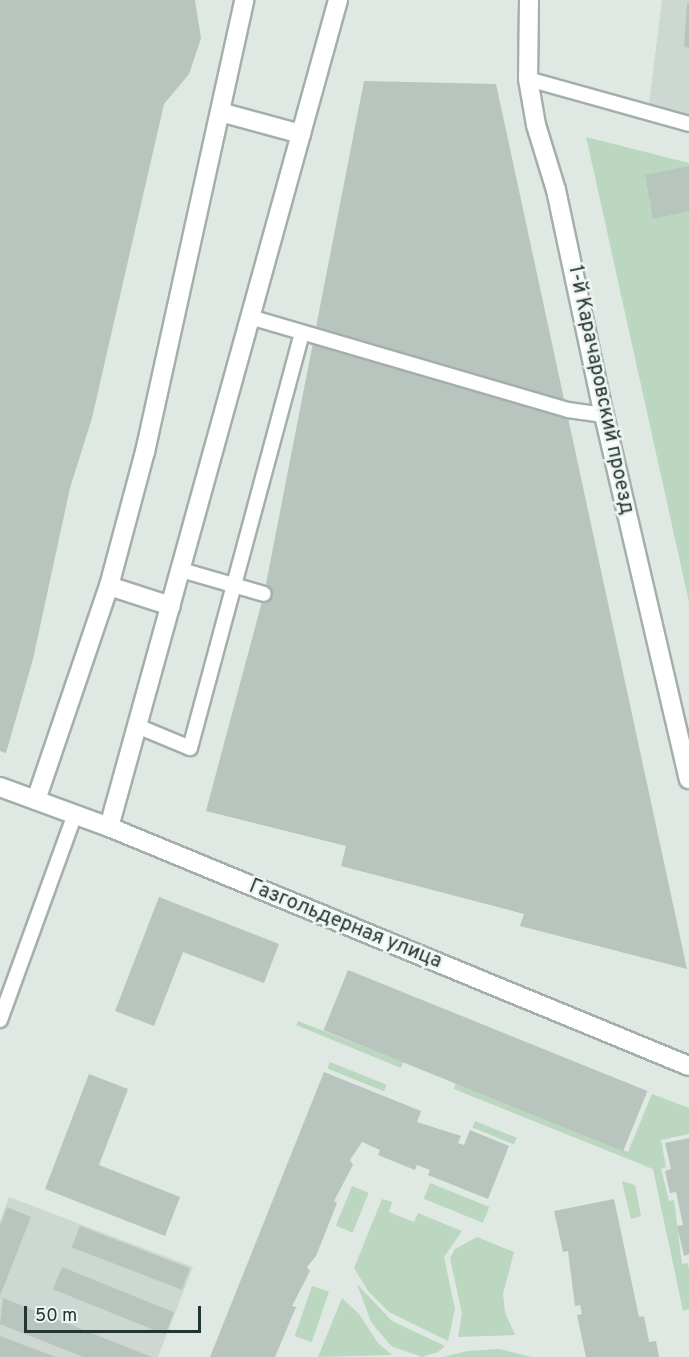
<!DOCTYPE html>
<meta charset="utf-8">
<style>
body{margin:0}
#map{position:relative;width:689px;height:1357px;overflow:hidden;background:#dfe8e3;font-family:Overpass,sans-serif}
div>[style]{position:absolute}
.built>*{inset:0;background:#ced8d2}
.green>*{inset:0;background:#bbd7bf;transform-origin:0 0}
.building>*{inset:0;background:#b8c5bf;transform-origin:0 0}
.roads{filter:drop-shadow(2px 0 #a3afa9) drop-shadow(-2px 0 #a3afa9) drop-shadow(0 2px #a3afa9) drop-shadow(0 -2px #a3afa9)}
.service>*{height:14px;margin:-7px;padding:0 7px;transform-origin:7px;border-radius:7px;background:#fff}
.minor>*{height:18px;margin:-9px;padding:0 9px;transform-origin:9px;border-radius:9px;background:#fff}
.tertiary>*{height:18px;margin:-9px;padding:0 9px;transform-origin:9px;border-radius:9px;background:#fff}
span{translate:-50% -50%;white-space:nowrap;text-align:center;line-height:1.15;-webkit-text-stroke:5px #eff5f2;paint-order:stroke}
.street-label{font-size:20px;color:#22362f}
.scale{position:absolute;left:24px;top:1306px;width:177px;height:27px;box-sizing:border-box;border:3px solid #22362f;border-top:0;padding-left:8px;font-size:18px;line-height:21px;white-space:nowrap;color:#22362f;-webkit-text-stroke:4px #eff5f2;paint-order:stroke}
</style>
<div id="map">
<div class="built">
<i style="clip-path:polygon(662px 0,689px 0,689px 115px,649px 104px)"></i>
<i style="clip-path:polygon(9px 1197px,193px 1267px,158px 1357px,0 1357px,0 1221px)"></i>
</div>
<div class="green">
<i style="clip-path:polygon(586px 137px,689px 163px,689px 602px,591px 159px)"></i>
<i style="clip-path:polygon(298px 1021px,403px 1062px,401px 1068px,296px 1025px)"></i>
<i style="left:330px;top:1062px;width:61px;height:7px;rotate:22deg"></i>
<i style="clip-path:polygon(456px 1083px,628px 1152px,652px 1094px,689px 1108px,689px 1134px,661px 1140px,666px 1167px,661px 1169px,669px 1201px,674px 1200px,682px 1264px,688px 1263px,689px 1270px,689px 1309px,683px 1311px,653px 1169px,454px 1089px)"></i>
<i style="left:475px;top:1121px;width:45px;height:7px;rotate:22deg"></i>
<i style="clip-path:polygon(622px 1181px,635px 1185px,641px 1216px,631px 1219px)"></i>
<i style="left:430px;top:1183px;width:64px;height:17px;rotate:22deg"></i>
<i style="left:352px;top:1186px;width:18px;height:43px;rotate:22deg"></i>
<i style="clip-path:polygon(382px 1199px,392px 1202px,389px 1212px,414px 1222px,418px 1213px,462px 1231px,444px 1257px,455px 1309px,448px 1341px,389px 1312px,368px 1291px,354px 1268px)"></i>
<i style="clip-path:polygon(477px 1237px,514px 1252px,503px 1294px,505px 1312px,515px 1335px,458px 1337px,462px 1314px,450px 1258px,455px 1249px)"></i>
<i style="clip-path:polygon(357px 1284px,392px 1321px,445px 1346px,438px 1352px,422px 1357px,391px 1346px,371px 1322px)"></i>
<i style="left:312px;top:1286px;width:18px;height:53px;rotate:19deg"></i>
<i style="clip-path:polygon(342px 1298px,359px 1314px,378px 1343px,392px 1355px,318px 1357px)"></i>
<i style="clip-path:polygon(499px 1349px,531px 1357px,443px 1357px,468px 1351px)"></i>
</div>
<div class="building">
<i style="clip-path:polygon(0 0,195px 0,201px 38px,189px 74px,164px 104px,92px 418px,70px 488px,33px 659px,6px 753px,0 751px)"></i>
<i style="clip-path:polygon(687px 3px,689px 3px,689px 48px,684px 47px)"></i>
<i style="clip-path:polygon(364px 81px,496px 84px,687px 969px,520px 926px,524px 914px,341px 866px,346px 846px,206px 811px,264px 594px)"></i>
<i style="clip-path:polygon(689px 166px,689px 211px,653px 219px,645px 175px)"></i>
<i style="clip-path:polygon(159px 897px,279px 944px,264px 983px,183px 952px,154px 1026px,115px 1011px)"></i>
<i style="left:348px;top:970px;width:323px;height:65px;rotate:22deg"></i>
<i style="clip-path:polygon(324px 1072px,421px 1111px,417px 1122px,461px 1136px,458px 1143px,464px 1145px,470px 1130px,509px 1146px,488px 1199px,428px 1175px,430px 1170px,417px 1165px,415px 1170px,378px 1155px,380px 1150px,362px 1142px,350px 1160px,353px 1165px,334px 1201px,337px 1203px,316px 1256px,307px 1267px,310px 1271px,292px 1306px,296px 1307px,275px 1357px,210px 1357px)"></i>
<i style="clip-path:polygon(89px 1074px,128px 1089px,99px 1165px,180px 1197px,165px 1236px,45px 1189px)"></i>
<i style="clip-path:polygon(689px 1138px,689px 1254px,684px 1256px,677px 1226px,683px 1225px,676px 1192px,670px 1193px,665px 1171px,671px 1169px,665px 1143px)"></i>
<i style="clip-path:polygon(614px 1199px,639px 1317px,644px 1316px,649px 1342px,656px 1341px,659px 1357px,586px 1357px,577px 1315px,582px 1314px,580px 1305px,575px 1306px,568px 1251px,563px 1252px,554px 1211px)"></i>
<i style="clip-path:polygon(7px 1207px,31px 1217px,0 1296px,0 1226px)"></i>
<i style="left:80px;top:1226px;width:118px;height:23px;rotate:21deg"></i>
<i style="left:62px;top:1267px;width:121px;height:24px;rotate:22deg"></i>
<i style="clip-path:polygon(3px 1298px,152px 1357px,83px 1357px,0 1324px)"></i>
<i style="clip-path:polygon(0 1336px,56px 1357px,0 1357px)"></i>
</div>
<div class="roads">
<div class="service">
<i style="left:528px;top:79px;width:167px;rotate:15.6deg"></i>
<i style="left:250px;top:317px;width:331px;rotate:16.3deg"></i>
<i style="left:568px;top:410px;width:36px;rotate:8deg"></i>
<i style="left:181px;top:570px;width:86px;rotate:16.1deg"></i>
<i style="left:137px;top:726px;width:57px;rotate:22.5deg"></i>
<i style="left:190px;top:748px;width:430px;rotate:-74.9deg"></i>
<i style="left:0;top:1020px;width:219px;rotate:-70deg"></i>
</div>
<div class="minor">
<i style="left:529px;top:0;width:79px;rotate:90.7deg"></i>
<i style="left:528px;top:79px;width:47px;rotate:80.1deg"></i>
<i style="left:536px;top:125px;width:68px;rotate:72.9deg"></i>
<i style="left:556px;top:190px;width:230px;rotate:78deg"></i>
<i style="left:604px;top:415px;width:374px;rotate:76.9deg"></i>
<i style="left:220px;top:112px;width:84px;rotate:15.2deg"></i>
<i style="left:109px;top:586px;width:65px;rotate:17.9deg"></i>
<i style="left:109px;top:827px;width:858px;rotate:-74.52deg"></i>
</div>
<div class="tertiary">
<i style="left:0;top:787px;width:116px;rotate:20.2deg"></i>
<i style="left:109px;top:827px;width:627px;rotate:22.4deg"></i>
<i style="left:36px;top:800px;width:226px;rotate:-71.2deg"></i>
<i style="left:109px;top:586px;width:139px;rotate:-75deg"></i>
<i style="left:145px;top:452px;width:463px;rotate:-77.6deg"></i>
</div>
</div>
<div class="street-label">
<span style="left:600px;top:390px;rotate:78deg">1-й Карачаровский проезд</span>
<span style="left:345px;top:925px;rotate:22deg">Газгольдерная улица</span>
</div>
<div class="scale">50 m</div>
</div>
